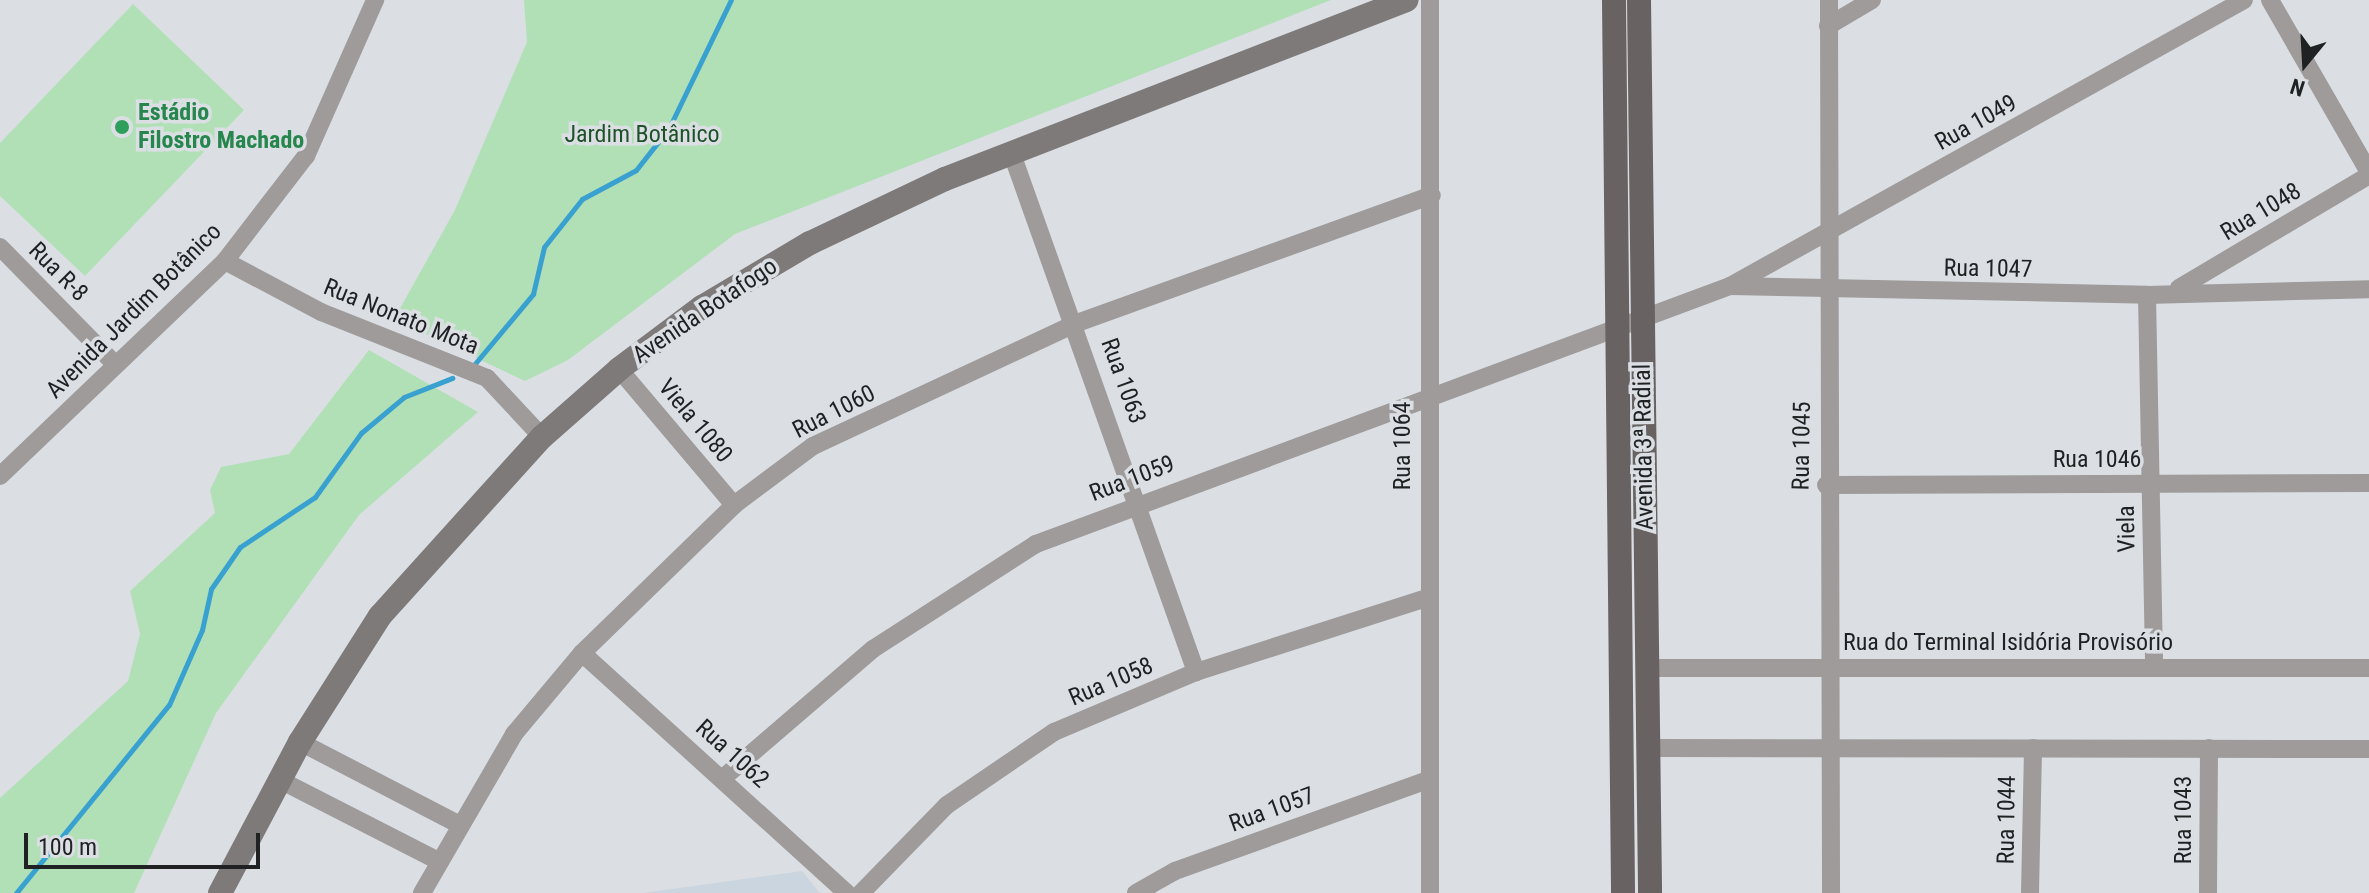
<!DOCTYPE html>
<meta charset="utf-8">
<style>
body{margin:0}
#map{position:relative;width:2369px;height:893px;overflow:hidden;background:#dbdfe4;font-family:"Roboto Condensed",sans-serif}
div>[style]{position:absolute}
.built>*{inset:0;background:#cbd5df}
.green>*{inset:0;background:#b1e0b7}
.stream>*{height:5px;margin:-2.5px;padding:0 2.5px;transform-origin:2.5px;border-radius:2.5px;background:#39a1d0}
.street>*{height:18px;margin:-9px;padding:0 9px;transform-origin:9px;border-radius:9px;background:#9e9b9a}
.secondary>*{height:24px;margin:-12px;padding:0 12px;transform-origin:12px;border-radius:12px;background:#7e7a79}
.primary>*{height:24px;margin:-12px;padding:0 12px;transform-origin:12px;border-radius:12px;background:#686362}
.dots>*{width:22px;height:22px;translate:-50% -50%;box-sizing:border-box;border:4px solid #dbdfe4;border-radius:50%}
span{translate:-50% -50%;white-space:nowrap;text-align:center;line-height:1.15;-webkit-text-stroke:7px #dbdfe4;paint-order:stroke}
.leisure-label{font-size:24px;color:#27864d;font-weight:700}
.left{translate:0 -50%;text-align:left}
.street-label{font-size:24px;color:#1f2123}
.park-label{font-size:24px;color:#1e532a}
.north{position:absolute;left:2265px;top:24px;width:80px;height:80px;-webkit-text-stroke:6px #dbdfe4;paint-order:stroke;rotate:198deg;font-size:22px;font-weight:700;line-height:32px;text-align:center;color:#1f2123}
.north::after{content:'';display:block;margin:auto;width:28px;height:36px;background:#1f2123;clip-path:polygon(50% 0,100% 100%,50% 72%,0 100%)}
.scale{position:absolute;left:24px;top:833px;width:236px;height:36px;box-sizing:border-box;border:4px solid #1f2123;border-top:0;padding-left:10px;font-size:24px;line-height:28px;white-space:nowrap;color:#1f2123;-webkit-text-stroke:6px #dbdfe4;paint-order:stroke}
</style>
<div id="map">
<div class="built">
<i style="clip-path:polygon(802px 871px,820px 893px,643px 893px)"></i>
</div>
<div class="green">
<i style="clip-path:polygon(524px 0,1331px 0,735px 234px,568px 360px,525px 381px,394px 319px,455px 210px,527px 42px)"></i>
<i style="clip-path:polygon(133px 4px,244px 110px,85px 276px,0 196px,0 143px)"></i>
<i style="clip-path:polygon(369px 350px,478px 412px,359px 515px,216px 713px,134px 893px,0 893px,0 798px,128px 681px,140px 634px,130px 591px,215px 513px,210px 490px,221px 467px,289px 454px)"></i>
</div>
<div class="stream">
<i style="left:473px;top:366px;width:94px;rotate:-50.2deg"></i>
<i style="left:533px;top:294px;width:48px;rotate:-76.8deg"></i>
<i style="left:544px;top:247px;width:61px;rotate:-51.6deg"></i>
<i style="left:582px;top:199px;width:61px;rotate:-28.2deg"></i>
<i style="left:636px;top:170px;width:53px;rotate:-51.8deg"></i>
<i style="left:669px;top:128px;width:142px;rotate:-64.2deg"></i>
<i style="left:16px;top:893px;width:242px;rotate:-50.9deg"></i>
<i style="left:169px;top:705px;width:82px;rotate:-66.3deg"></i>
<i style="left:202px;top:630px;width:42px;rotate:-77.6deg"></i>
<i style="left:211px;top:589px;width:51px;rotate:-55.4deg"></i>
<i style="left:240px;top:547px;width:90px;rotate:-33.7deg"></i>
<i style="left:315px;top:497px;width:79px;rotate:-54.3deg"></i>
<i style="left:361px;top:433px;width:56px;rotate:-39.9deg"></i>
<i style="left:404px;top:397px;width:52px;rotate:-21.6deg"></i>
</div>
<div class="street">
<i style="left:1829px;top:0;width:893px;rotate:89.87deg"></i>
<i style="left:2270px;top:0;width:198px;rotate:60.1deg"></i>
<i style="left:1828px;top:26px;width:51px;rotate:-30.6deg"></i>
<i style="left:1012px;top:154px;width:550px;rotate:70.44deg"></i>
<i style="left:0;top:247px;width:165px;rotate:45.5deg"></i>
<i style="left:225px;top:261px;width:109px;rotate:28deg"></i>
<i style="left:321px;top:312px;width:179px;rotate:21.7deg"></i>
<i style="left:487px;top:378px;width:81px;rotate:47deg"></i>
<i style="left:1730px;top:286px;width:588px;rotate:-29.09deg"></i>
<i style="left:2179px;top:288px;width:221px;rotate:-30.7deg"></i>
<i style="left:2147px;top:295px;width:372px;rotate:88.9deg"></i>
<i style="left:619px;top:369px;width:178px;rotate:49.8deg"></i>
<i style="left:0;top:476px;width:311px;rotate:-43.7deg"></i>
<i style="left:225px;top:261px;width:133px;rotate:-52.4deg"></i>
<i style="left:306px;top:156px;width:171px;rotate:-66.1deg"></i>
<i style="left:1826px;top:485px;width:543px;rotate:-0.21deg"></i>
<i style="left:582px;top:653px;width:358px;rotate:42.2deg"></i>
<i style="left:1648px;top:668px;width:721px"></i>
<i style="left:300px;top:742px;width:178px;rotate:27.4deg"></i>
<i style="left:1649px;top:748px;width:720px;rotate:0.08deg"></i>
<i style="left:723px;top:778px;width:198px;rotate:-40.7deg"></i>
<i style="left:873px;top:649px;width:194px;rotate:-32.8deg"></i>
<i style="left:1036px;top:544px;width:740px;rotate:-20.39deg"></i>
<i style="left:1730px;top:286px;width:417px;rotate:1.2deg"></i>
<i style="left:2147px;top:295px;width:222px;rotate:-1.5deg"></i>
<i style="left:280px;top:780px;width:178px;rotate:27.1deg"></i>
<i style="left:422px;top:893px;width:184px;rotate:-59.9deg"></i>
<i style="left:514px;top:734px;width:106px;rotate:-50deg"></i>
<i style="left:582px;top:653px;width:212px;rotate:-44.2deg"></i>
<i style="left:734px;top:505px;width:99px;rotate:-36.8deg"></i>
<i style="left:813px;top:446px;width:291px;rotate:-25deg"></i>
<i style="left:1077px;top:323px;width:377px;rotate:-19.8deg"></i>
<i style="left:861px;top:893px;width:123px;rotate:-45.7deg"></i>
<i style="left:947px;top:805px;width:130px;rotate:-34.3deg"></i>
<i style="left:1054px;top:732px;width:154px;rotate:-22.9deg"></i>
<i style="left:1196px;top:672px;width:243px;rotate:-17.8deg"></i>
<i style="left:1136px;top:893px;width:45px;rotate:-29.4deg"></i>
<i style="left:1175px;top:871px;width:269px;rotate:-19.8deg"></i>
<i style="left:1430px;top:893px;width:893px;rotate:-90deg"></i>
<i style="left:2030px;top:893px;width:145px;rotate:-88.8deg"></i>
<i style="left:2208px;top:893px;width:145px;rotate:-89.6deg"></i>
</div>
<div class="secondary">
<i style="left:220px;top:893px;width:171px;rotate:-62.1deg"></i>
<i style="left:300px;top:742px;width:149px;rotate:-57.6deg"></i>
<i style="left:380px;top:616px;width:241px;rotate:-47.9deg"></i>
<i style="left:542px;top:437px;width:103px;rotate:-41.4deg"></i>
<i style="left:619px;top:369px;width:104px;rotate:-36.8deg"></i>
<i style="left:702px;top:307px;width:126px;rotate:-30.7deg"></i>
<i style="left:810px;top:243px;width:149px;rotate:-25.4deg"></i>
<i style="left:945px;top:179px;width:495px;rotate:-21.2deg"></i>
</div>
<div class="primary">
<i style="left:1614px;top:0;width:893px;rotate:89.42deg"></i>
<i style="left:1639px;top:0;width:893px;rotate:89.29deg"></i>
</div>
<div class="dots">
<i style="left:122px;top:127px;background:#2e9e5b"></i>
</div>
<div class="leisure-label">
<span class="left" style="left:138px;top:127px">Estádio<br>Filostro Machado</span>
</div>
<div class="street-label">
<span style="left:1976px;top:123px;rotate:-29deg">Rua 1049</span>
<span style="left:2261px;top:212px;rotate:-31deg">Rua 1048</span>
<span style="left:1988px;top:269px;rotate:1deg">Rua 1047</span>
<span style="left:58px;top:272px;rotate:45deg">Rua R-8</span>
<span style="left:134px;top:311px;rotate:-45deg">Avenida Jardim Botânico</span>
<span style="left:705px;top:311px;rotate:-34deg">Avenida Botafogo</span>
<span style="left:401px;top:317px;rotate:22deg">Rua Nonato Mota</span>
<span style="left:1123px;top:381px;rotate:70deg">Rua 1063</span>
<span style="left:834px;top:412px;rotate:-27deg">Rua 1060</span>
<span style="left:695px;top:421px;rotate:50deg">Viela 1080</span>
<span style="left:1403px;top:446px;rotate:-90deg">Rua 1064</span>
<span style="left:1802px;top:446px;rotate:-89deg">Rua 1045</span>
<span style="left:1644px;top:447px;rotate:-91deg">Avenida 3ª Radial</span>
<span style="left:2097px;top:460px">Rua 1046</span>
<span style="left:1132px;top:479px;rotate:-21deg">Rua 1059</span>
<span style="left:2127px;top:529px;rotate:-91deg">Viela</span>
<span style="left:2008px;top:643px">Rua do Terminal Isidória Provisório</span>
<span style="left:1111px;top:682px;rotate:-23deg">Rua 1058</span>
<span style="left:732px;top:754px;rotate:42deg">Rua 1062</span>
<span style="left:1272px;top:810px;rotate:-20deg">Rua 1057</span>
<span style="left:2007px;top:820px;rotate:-89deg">Rua 1044</span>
<span style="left:2184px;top:820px;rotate:-90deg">Rua 1043</span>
</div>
<div class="park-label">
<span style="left:642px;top:135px">Jardim Botânico</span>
</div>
<div class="north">N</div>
<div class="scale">100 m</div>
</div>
